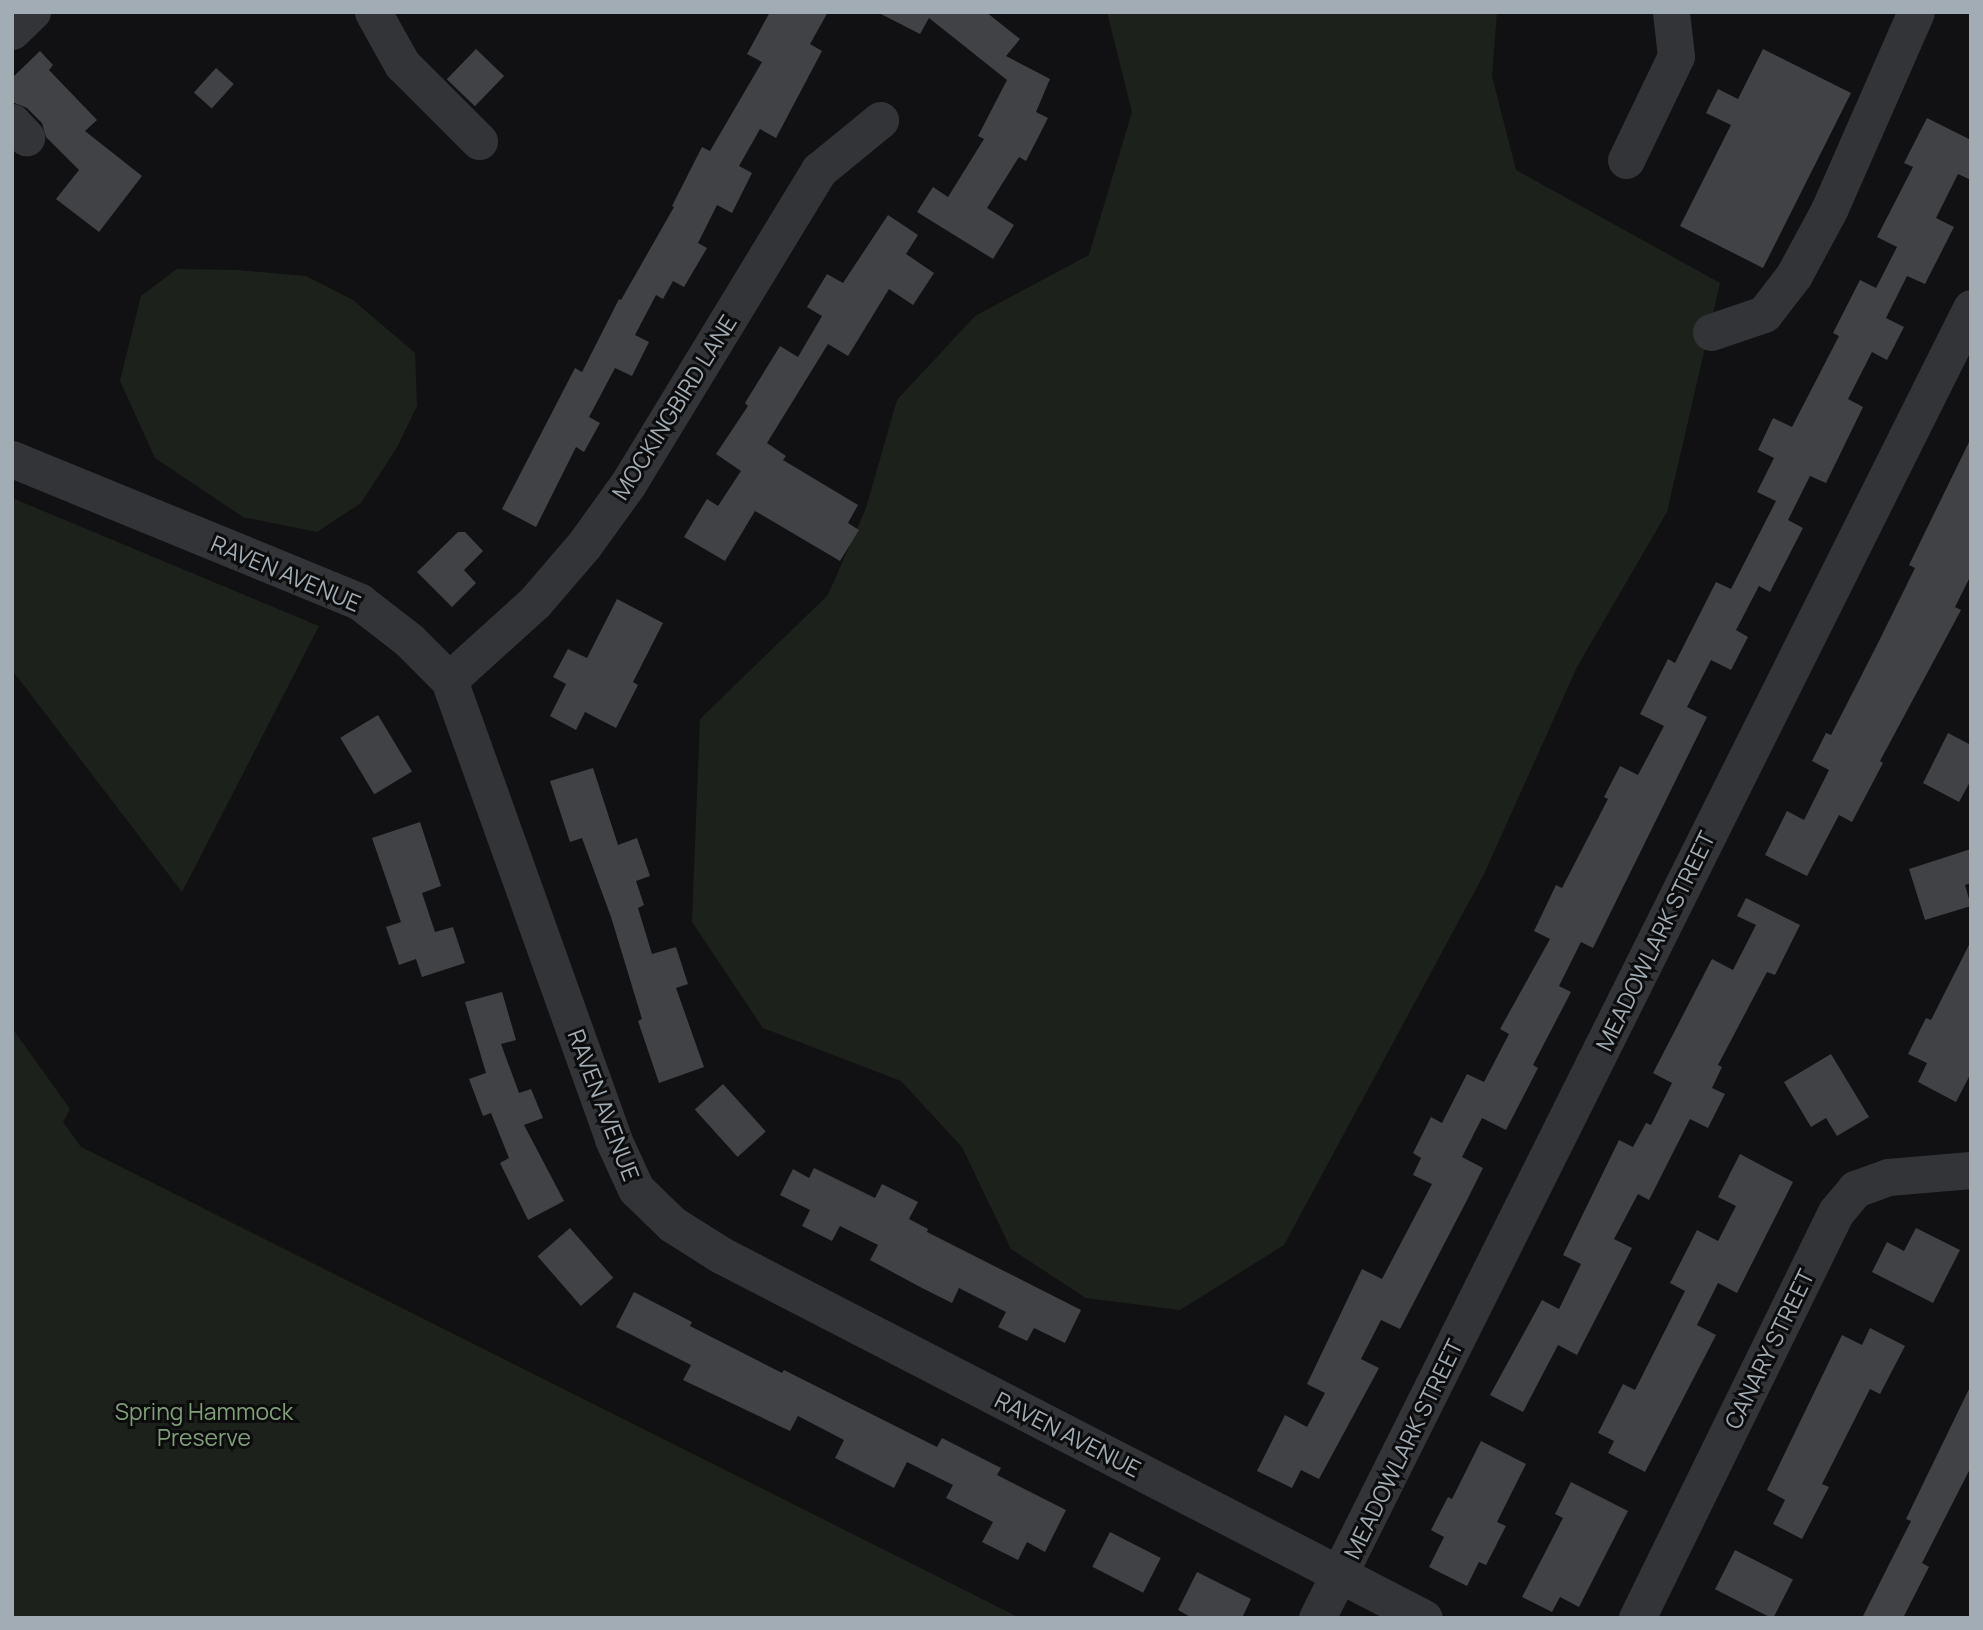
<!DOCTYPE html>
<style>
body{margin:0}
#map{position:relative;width:1983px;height:1630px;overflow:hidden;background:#111113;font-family:Manrope,sans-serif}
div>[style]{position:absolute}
.green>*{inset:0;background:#1c221b}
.building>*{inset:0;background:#404246;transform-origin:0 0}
.minor>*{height:37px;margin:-18.5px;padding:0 18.5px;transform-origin:18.5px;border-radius:18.5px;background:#323438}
span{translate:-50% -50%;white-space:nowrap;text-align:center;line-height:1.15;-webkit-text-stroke:6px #0c0c0d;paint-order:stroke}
.street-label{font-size:23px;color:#a2acb4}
.park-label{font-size:23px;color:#7fa078}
.frame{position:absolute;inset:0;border:14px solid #a2acb4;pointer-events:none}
</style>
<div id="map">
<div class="green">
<i style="clip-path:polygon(1107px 12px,1497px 12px,1492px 76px,1516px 170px,1720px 283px,1667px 512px,1577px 667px,1484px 874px,1284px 1245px,1180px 1310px,1086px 1298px,1011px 1249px,962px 1147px,901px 1081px,763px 1028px,692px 922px,700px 719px,828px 595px,866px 508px,897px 400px,975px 316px,1089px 255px,1132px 112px)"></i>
<i style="clip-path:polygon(177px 269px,236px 270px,306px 276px,353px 300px,415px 353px,417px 406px,397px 447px,361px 503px,317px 532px,243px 517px,155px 458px,120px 381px,141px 296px)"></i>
<i style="clip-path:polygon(12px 498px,319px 626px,182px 892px,12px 670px)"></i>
<i style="clip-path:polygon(12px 1028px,70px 1109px,63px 1122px,81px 1147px,1020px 1618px,12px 1618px)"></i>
</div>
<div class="building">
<i style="clip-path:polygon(770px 12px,828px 12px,810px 44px,822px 51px,776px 138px,760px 129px,739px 166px,752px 173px,732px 213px,717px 205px,698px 243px,707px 248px,684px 287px,673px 281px,663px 299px,656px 295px,635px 335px,649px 342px,632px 376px,615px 368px,589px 417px,600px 423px,584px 452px,576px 447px,536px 527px,502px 509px,575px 368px,582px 372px,619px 299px,621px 300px,674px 207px,672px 206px,702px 147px,710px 151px,762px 62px,747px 54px)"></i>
<i style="clip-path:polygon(877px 12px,986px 12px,1020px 39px,1006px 56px,1050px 79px,1036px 112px,1048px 118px,1026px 161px,1019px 157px,987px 208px,1014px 225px,993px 259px,917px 212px,933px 187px,948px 197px,984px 139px,978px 136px,1007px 80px,929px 18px,920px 34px)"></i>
<i style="left:476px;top:49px;width:39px;height:42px;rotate:44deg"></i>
<i style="clip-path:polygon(1763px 49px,1851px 93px,1763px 268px,1680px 226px,1731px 125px,1706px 113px,1718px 89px,1738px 99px)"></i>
<i style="clip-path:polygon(40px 51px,53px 65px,49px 70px,97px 120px,85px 131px,142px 176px,99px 232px,56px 199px,79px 170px,46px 137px,42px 123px,27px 108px,12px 102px,12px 78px)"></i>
<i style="left:216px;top:68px;width:24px;height:33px;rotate:42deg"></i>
<i style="clip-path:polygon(1927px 118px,1971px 140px,1971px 180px,1958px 174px,1936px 218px,1954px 227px,1925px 284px,1907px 276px,1886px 318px,1904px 327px,1887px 360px,1872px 352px,1848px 399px,1863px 407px,1826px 483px,1810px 476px,1788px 520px,1803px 528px,1770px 592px,1759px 586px,1736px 630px,1748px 637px,1731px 670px,1711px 660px,1687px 707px,1707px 717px,1593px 948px,1581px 942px,1559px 986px,1571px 992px,1533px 1065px,1538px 1068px,1506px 1130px,1482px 1118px,1462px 1157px,1483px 1168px,1466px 1202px,1400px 1329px,1381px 1320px,1361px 1359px,1379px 1368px,1319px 1479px,1301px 1470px,1292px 1488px,1257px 1471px,1285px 1415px,1307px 1427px,1325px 1393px,1307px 1384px,1362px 1269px,1382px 1279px,1432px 1184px,1413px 1175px,1421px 1158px,1413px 1153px,1431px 1117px,1442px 1123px,1467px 1074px,1484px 1082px,1509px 1034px,1500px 1029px,1550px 939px,1534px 931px,1556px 885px,1562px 888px,1608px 799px,1604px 797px,1620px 766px,1638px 775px,1664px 726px,1640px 714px,1668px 659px,1675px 663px,1716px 582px,1731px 589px,1776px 501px,1757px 492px,1774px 458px,1758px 450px,1773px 418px,1792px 427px,1839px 336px,1833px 333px,1860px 280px,1876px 288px,1897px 247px,1877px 237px,1913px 167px,1904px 163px)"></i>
<i style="clip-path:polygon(888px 215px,918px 235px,906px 254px,934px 273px,913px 305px,889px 289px,848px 356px,828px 344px,767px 443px,786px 456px,783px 460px,858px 505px,848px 523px,859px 530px,840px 561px,755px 511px,725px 561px,684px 537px,707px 499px,718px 506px,741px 471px,716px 454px,748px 406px,745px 403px,780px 346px,798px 357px,822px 316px,807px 307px,827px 274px,843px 283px)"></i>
<i style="clip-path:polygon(1971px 438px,1971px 575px,1955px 607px,1961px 610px,1880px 761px,1883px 763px,1852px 822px,1839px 815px,1807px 876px,1765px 855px,1787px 811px,1804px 820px,1829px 770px,1812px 761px,1826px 733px,1831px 735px,1878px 643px,1915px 568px,1909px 565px)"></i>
<i style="clip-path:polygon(458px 532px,465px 532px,483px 551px,464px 570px,476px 583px,452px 607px,417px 572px)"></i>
<i style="clip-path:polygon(617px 599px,663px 623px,633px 682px,638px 685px,616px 728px,585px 712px,576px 730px,550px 716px,566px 684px,553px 677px,568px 649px,587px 658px)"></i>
<i style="left:378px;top:715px;width:66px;height:44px;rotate:59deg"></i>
<i style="clip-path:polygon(1948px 733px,1971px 745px,1971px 780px,1959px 802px,1923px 783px)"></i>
<i style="clip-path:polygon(593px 768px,618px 845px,637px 838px,650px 876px,636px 881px,644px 905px,638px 908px,652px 954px,676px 947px,688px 984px,676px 988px,704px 1067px,659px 1083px,638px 1021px,642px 1019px,611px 917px,582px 838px,570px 842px,550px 781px)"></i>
<i style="clip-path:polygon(420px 822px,441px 886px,422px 893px,435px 932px,453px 927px,465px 963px,422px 977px,416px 959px,399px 965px,386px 927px,401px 922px,372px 838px)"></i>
<i style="clip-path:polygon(1971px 849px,1971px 883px,1965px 885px,1971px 906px,1925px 920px,1909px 869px)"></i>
<i style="clip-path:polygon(1746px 898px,1800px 925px,1775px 975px,1767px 972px,1718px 1065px,1722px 1067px,1712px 1088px,1725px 1094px,1708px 1128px,1690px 1119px,1649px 1200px,1638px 1194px,1614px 1239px,1632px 1248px,1577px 1355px,1558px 1345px,1523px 1412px,1490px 1395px,1542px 1300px,1559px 1309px,1581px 1264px,1563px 1255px,1619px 1140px,1633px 1147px,1646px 1123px,1651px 1125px,1672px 1083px,1653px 1073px,1712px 959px,1733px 970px,1756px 925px,1737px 916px)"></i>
<i style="clip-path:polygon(1971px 941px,1971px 1073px,1956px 1102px,1918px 1082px,1927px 1063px,1908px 1054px,1926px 1018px,1931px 1020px)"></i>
<i style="clip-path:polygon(502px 992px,516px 1040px,501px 1044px,519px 1093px,531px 1089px,543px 1118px,524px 1125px,564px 1201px,528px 1220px,500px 1163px,509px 1158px,491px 1113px,483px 1116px,469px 1079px,486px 1073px,465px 1002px)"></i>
<i style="clip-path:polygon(1831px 1054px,1869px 1117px,1837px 1136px,1826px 1118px,1811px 1127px,1784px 1082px)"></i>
<i style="left:723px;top:1084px;width:64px;height:38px;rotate:48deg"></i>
<i style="clip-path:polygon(1740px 1154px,1793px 1182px,1737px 1293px,1718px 1283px,1697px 1325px,1716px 1335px,1645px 1472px,1608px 1453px,1614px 1441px,1598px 1433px,1623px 1384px,1635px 1390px,1685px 1291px,1670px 1283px,1697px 1230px,1718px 1241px,1736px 1206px,1718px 1197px)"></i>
<i style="clip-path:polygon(814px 1168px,875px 1198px,882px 1184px,918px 1202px,909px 1219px,928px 1229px,927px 1232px,1081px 1310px,1065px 1343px,1034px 1328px,1027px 1341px,998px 1327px,1006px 1312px,959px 1288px,952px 1303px,922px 1288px,870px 1260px,878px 1245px,840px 1226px,832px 1241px,802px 1226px,810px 1210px,780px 1195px,793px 1169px,809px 1178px)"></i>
<i style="left:570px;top:1228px;width:66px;height:43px;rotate:49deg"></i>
<i style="clip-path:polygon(1916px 1228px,1960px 1250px,1933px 1303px,1872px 1272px,1887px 1242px,1904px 1251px)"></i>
<i style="clip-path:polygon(634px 1292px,692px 1322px,690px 1326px,782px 1373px,784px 1370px,937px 1447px,942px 1438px,1001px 1468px,997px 1475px,1066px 1510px,1045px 1552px,1027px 1542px,1018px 1560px,982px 1542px,993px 1522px,946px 1498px,953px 1485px,907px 1462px,894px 1488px,835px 1458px,844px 1440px,798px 1416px,790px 1431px,683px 1380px,691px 1365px,616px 1327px)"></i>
<i style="clip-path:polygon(1870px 1328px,1905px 1346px,1880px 1394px,1870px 1389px,1822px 1484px,1829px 1487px,1802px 1539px,1773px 1524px,1785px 1500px,1767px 1490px,1842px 1335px,1862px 1345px)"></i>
<i style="clip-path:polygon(1971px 1385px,1971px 1467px,1922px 1563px,1929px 1567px,1903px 1618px,1862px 1618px,1911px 1521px,1906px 1519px)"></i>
<i style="clip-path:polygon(1481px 1441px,1526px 1464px,1497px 1522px,1506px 1526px,1486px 1565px,1479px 1562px,1467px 1586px,1429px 1567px,1444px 1537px,1431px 1530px,1448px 1497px,1452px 1499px)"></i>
<i style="clip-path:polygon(1571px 1482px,1628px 1511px,1579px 1607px,1560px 1597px,1552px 1612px,1522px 1597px,1563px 1518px,1555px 1514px)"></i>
<i style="left:1110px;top:1532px;width:57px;height:39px;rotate:27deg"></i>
<i style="left:1735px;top:1550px;width:65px;height:44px;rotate:27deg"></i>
<i style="clip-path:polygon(1197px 1572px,1251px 1599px,1242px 1618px,1192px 1618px,1178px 1610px)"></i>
</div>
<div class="minor">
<i style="left:373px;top:12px;width:60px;rotate:60.9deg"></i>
<i style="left:402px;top:64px;width:109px;rotate:45deg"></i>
<i style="left:12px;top:31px;width:28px;rotate:-44deg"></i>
<i style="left:12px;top:122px;width:21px;rotate:47deg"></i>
<i style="left:1626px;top:160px;width:115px;rotate:-64.3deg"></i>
<i style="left:1676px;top:56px;width:44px;rotate:-96.5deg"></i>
<i style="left:1711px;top:332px;width:56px;rotate:-18.8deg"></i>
<i style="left:1764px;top:314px;width:49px;rotate:-52.4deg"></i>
<i style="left:1794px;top:275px;width:74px;rotate:-61.7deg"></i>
<i style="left:1829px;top:210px;width:216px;rotate:-66.3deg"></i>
<i style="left:12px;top:459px;width:376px;rotate:22.3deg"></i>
<i style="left:360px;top:602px;width:62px;rotate:37.8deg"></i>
<i style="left:409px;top:640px;width:57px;rotate:45deg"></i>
<i style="left:449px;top:680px;width:487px;rotate:70.3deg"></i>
<i style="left:613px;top:1139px;width:55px;rotate:65.3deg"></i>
<i style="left:636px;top:1189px;width:50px;rotate:44.2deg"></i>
<i style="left:672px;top:1224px;width:58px;rotate:32.3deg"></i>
<i style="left:721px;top:1255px;width:791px;rotate:27.31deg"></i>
<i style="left:449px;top:680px;width:116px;rotate:-42.2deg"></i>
<i style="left:535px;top:602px;width:75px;rotate:-49.3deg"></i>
<i style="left:584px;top:545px;width:75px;rotate:-54.2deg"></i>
<i style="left:628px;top:484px;width:368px;rotate:-58.7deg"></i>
<i style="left:819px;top:170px;width:79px;rotate:-39.3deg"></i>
<i style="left:1317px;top:1618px;width:1464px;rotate:-63.47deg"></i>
<i style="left:1637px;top:1618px;width:452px;rotate:-63.9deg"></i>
<i style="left:1836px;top:1212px;width:30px;rotate:-50deg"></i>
<i style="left:1855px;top:1189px;width:35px;rotate:-20deg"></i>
<i style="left:1888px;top:1177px;width:83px;rotate:-4.8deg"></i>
</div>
<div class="street-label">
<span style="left:674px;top:407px;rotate:-58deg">MOCKINGBIRD LANE</span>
<span style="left:286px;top:573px;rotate:23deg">RAVEN AVENUE</span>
<span style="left:1655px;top:941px;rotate:-64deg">MEADOWLARK STREET</span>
<span style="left:604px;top:1105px;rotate:69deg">RAVEN AVENUE</span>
<span style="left:1769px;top:1349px;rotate:-64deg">CANARY STREET</span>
<span style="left:1068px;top:1434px;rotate:27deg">RAVEN AVENUE</span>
<span style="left:1403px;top:1449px;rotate:-64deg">MEADOWLARK STREET</span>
</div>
<div class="park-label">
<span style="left:204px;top:1424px">Spring Hammock<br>Preserve</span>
</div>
<div class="frame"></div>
</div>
